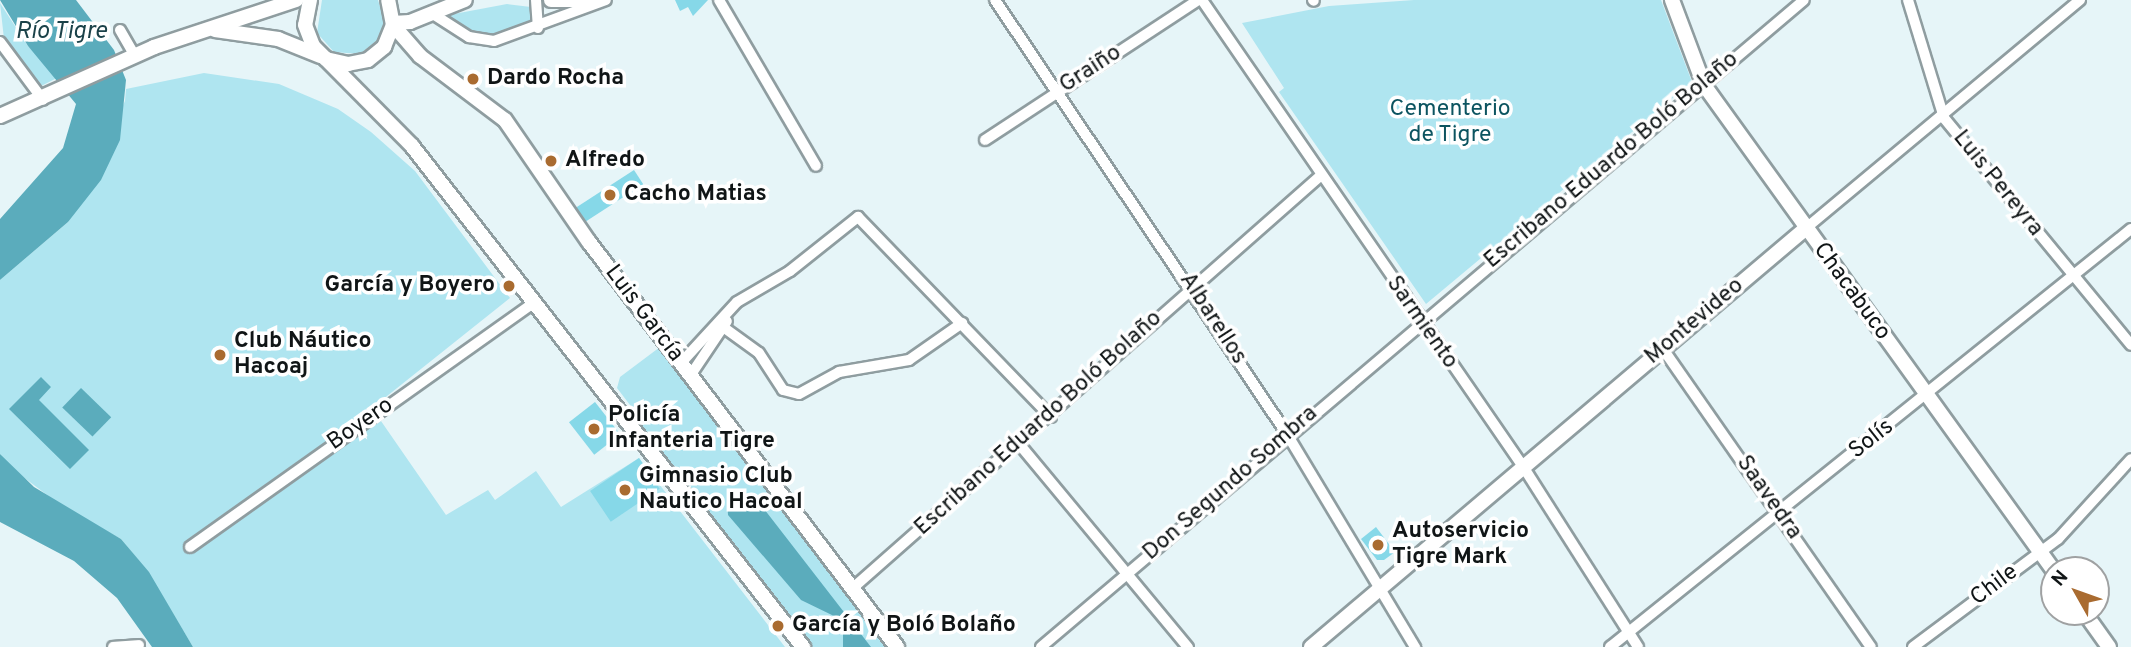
<!DOCTYPE html>
<meta charset="utf-8">
<style>
body{margin:0}
#map{position:relative;width:2131px;height:647px;overflow:hidden;background:#e6f5f8;font-family:Overpass,sans-serif}
div>[style]{position:absolute}
.green>*{inset:0;background:#afe5f0}
.water>*{inset:0;background:#5bacbc;transform-origin:0 0}
.building>*{inset:0;background:#86d8e8;transform-origin:0 0}
.roads{filter:drop-shadow(2px 0 #8f9da0) drop-shadow(-2px 0 #8f9da0) drop-shadow(0 2px #8f9da0) drop-shadow(0 -2px #8f9da0)}
.street>*{height:10px;margin:-5px;padding:0 5px;transform-origin:5px;border-radius:5px;background:#fff}
.secondary>*{height:14px;margin:-7px;padding:0 7px;transform-origin:7px;border-radius:7px;background:#fff}
.dots>*{width:19px;height:19px;translate:-50% -50%;box-sizing:border-box;border:4px solid #fff;border-radius:50%}
span{translate:-50% -50%;white-space:nowrap;text-align:center;line-height:1.15;-webkit-text-stroke:7px #fff;paint-order:stroke}
.street-label{font-size:23px;color:#101516}
.poi-label{font-size:23px;color:#101516;font-weight:700}
.left{translate:0 -50%;text-align:left}
.right{translate:-100% -50%;text-align:right}
.park-label{font-size:23px;color:#0c5460}
.water-label{font-size:24px;color:#1b4249;font-style:italic}
.north{position:absolute;left:2040px;top:556px;width:70px;height:70px;box-sizing:border-box;background:#fff;border:2px solid #9fa1a2;border-radius:50%;rotate:310deg;font-size:19px;font-weight:700;line-height:28px;text-align:center;color:#101516}
.north::after{content:'';display:block;margin:auto;width:24px;height:32px;background:#a96b30;clip-path:polygon(50% 0,100% 100%,50% 72%,0 100%)}
</style>
<div id="map">
<div class="green">
<i style="clip-path:polygon(322px 0,378px 0,385px 22px,380px 38px,360px 54px,334px 52px,317px 33px)"></i>
<i style="clip-path:polygon(1414px 0,1661px 0,1692px 82px,1426px 304px,1279px 92px,1284px 88px,1242px 23px,1329px 6px)"></i>
<i style="clip-path:polygon(0 3px,28px 46px,59px 77px,39px 87px,4px 39px)"></i>
<i style="clip-path:polygon(507px 4px,531px 7px,538px 13px,533px 23px,486px 37px,470px 34px,443px 16px)"></i>
<i style="clip-path:polygon(204px 73px,279px 84px,338px 109px,371px 132px,415px 171px,510px 298px,372px 408px,446px 515px,488px 490px,495px 500px,536px 471px,561px 507px,639px 458px,785px 647px,193px 647px,148px 572px,121px 539px,63px 507px,10px 467px,0 454px,0 280px,68px 222px,125px 101px,126px 89px)"></i>
<i style="clip-path:polygon(660px 347px,889px 647px,807px 647px,639px 430px,643px 422px,617px 388px,620px 377px)"></i>
</div>
<div class="water">
<i style="clip-path:polygon(0 0,76px 0,114px 50px,126px 80px,120px 140px,101px 180px,68px 222px,0 280px,0 219px,63px 148px,76px 104px,28px 46px)"></i>
<i style="clip-path:polygon(41px 377px,51px 387px,39px 400px,89px 450px,70px 469px,9px 409px)"></i>
<i style="left:81px;top:388px;width:42px;height:27px;rotate:44deg"></i>
<i style="clip-path:polygon(0 454px,34px 487px,121px 539px,149px 572px,193px 647px,152px 647px,117px 598px,74px 561px,0 522px)"></i>
<i style="clip-path:polygon(741px 490px,761px 505px,871px 647px,843px 647px,843px 630px,836px 617px,801px 600px,728px 515px,727px 497px)"></i>
</div>
<div class="building">
<i style="clip-path:polygon(675px 0,708px 0,693px 16px,688px 7px,680px 11px)"></i>
<i style="left:634px;top:170px;width:17px;height:69px;rotate:57deg"></i>
<i style="left:595px;top:402px;width:41px;height:33px;rotate:52deg"></i>
<i style="left:639px;top:458px;width:37px;height:59px;rotate:56deg"></i>
<i style="clip-path:polygon(1376px 527px,1395px 552px,1384px 560px,1377px 560px,1361px 539px)"></i>
</div>
<div class="roads">
<div class="street">
<i style="left:536px;top:0;width:28px;rotate:86deg"></i>
<i style="left:719px;top:0;width:192px;rotate:59.7deg"></i>
<i style="left:995px;top:0;width:523px;rotate:56.07deg"></i>
<i style="left:1287px;top:434px;width:249px;rotate:59deg"></i>
<i style="left:1202px;top:0;width:568px;rotate:55.47deg"></i>
<i style="left:1524px;top:468px;width:212px;rotate:57.5deg"></i>
<i style="left:1313px;top:0;width:1px;rotate:45deg"></i>
<i style="left:1908px;top:0;width:123px;rotate:73deg"></i>
<i style="left:1944px;top:118px;width:294px;rotate:50.5deg"></i>
<i style="left:433px;top:14px;width:43px;rotate:32.6deg"></i>
<i style="left:469px;top:37px;width:25px;rotate:9deg"></i>
<i style="left:494px;top:41px;width:119px;rotate:-20.1deg"></i>
<i style="left:120px;top:30px;width:30px;rotate:60deg"></i>
<i style="left:0;top:42px;width:72px;rotate:53.4deg"></i>
<i style="left:985px;top:140px;width:255px;rotate:-33.3deg"></i>
<i style="left:1805px;top:229px;width:358px;rotate:-39.8deg"></i>
<i style="left:719px;top:324px;width:49px;rotate:35.9deg"></i>
<i style="left:759px;top:353px;width:44px;rotate:57deg"></i>
<i style="left:783px;top:390px;width:16px;rotate:14deg"></i>
<i style="left:799px;top:394px;width:46px;rotate:-28.8deg"></i>
<i style="left:839px;top:372px;width:71px;rotate:-9.7deg"></i>
<i style="left:909px;top:360px;width:65px;rotate:-34.9deg"></i>
<i style="left:1663px;top:349px;width:363px;rotate:55.1deg"></i>
<i style="left:680px;top:364px;width:84px;rotate:-47.4deg"></i>
<i style="left:737px;top:302px;width:61px;rotate:-30.3deg"></i>
<i style="left:790px;top:271px;width:87px;rotate:-38.5deg"></i>
<i style="left:858px;top:217px;width:278px;rotate:46deg"></i>
<i style="left:690px;top:376px;width:66px;rotate:-56.1deg"></i>
<i style="left:1020px;top:445px;width:263px;rotate:50.3deg"></i>
<i style="left:190px;top:547px;width:421px;rotate:-35.4deg"></i>
<i style="left:854px;top:587px;width:620px;rotate:-41.4deg"></i>
<i style="left:113px;top:647px;width:26px;rotate:-4deg"></i>
<i style="left:1041px;top:647px;width:1000px;rotate:-40.3deg"></i>
<i style="left:1610px;top:647px;width:668px;rotate:-38.74deg"></i>
<i style="left:1913px;top:647px;width:181px;rotate:-36.7deg"></i>
<i style="left:2058px;top:539px;width:108px;rotate:-47.6deg"></i>
</div>
<div class="secondary">
<i style="left:310px;top:0;width:25px;rotate:101deg"></i>
<i style="left:305px;top:25px;width:22px;rotate:69deg"></i>
<i style="left:313px;top:46px;width:18px;rotate:45deg"></i>
<i style="left:326px;top:59px;width:23px;rotate:13deg"></i>
<i style="left:348px;top:64px;width:20px;rotate:-11deg"></i>
<i style="left:368px;top:60px;width:21px;rotate:-39deg"></i>
<i style="left:384px;top:47px;width:24px;rotate:-68deg"></i>
<i style="left:393px;top:25px;width:25px;rotate:-101deg"></i>
<i style="left:551px;top:0;width:34px"></i>
<i style="left:1672px;top:0;width:91px;rotate:69.4deg"></i>
<i style="left:1704px;top:85px;width:599px;rotate:54.24deg"></i>
<i style="left:393px;top:23px;width:17px;rotate:-3deg"></i>
<i style="left:410px;top:22px;width:59px;rotate:-21.8deg"></i>
<i style="left:393px;top:25px;width:41px;rotate:48.9deg"></i>
<i style="left:420px;top:56px;width:106px;rotate:37deg"></i>
<i style="left:505px;top:120px;width:148px;rotate:55.5deg"></i>
<i style="left:589px;top:242px;width:509px;rotate:52.75deg"></i>
<i style="left:215px;top:30px;width:64px;rotate:8.1deg"></i>
<i style="left:278px;top:39px;width:45px;rotate:22deg"></i>
<i style="left:326px;top:59px;width:122px;rotate:45.3deg"></i>
<i style="left:412px;top:146px;width:636px;rotate:52.03deg"></i>
<i style="left:0;top:116px;width:169px;rotate:-24.1deg"></i>
<i style="left:154px;top:47px;width:150px;rotate:-18.3deg"></i>
<i style="left:2084px;top:612px;width:43px;rotate:54.5deg"></i>
<i style="left:1311px;top:647px;width:647px;rotate:-40.24deg"></i>
</div>
</div>
<div class="dots">
<i style="left:473px;top:79px;background:#a96b30"></i>
<i style="left:551px;top:161px;background:#a96b30"></i>
<i style="left:610px;top:195px;background:#a96b30"></i>
<i style="left:509px;top:286px;background:#a96b30"></i>
<i style="left:220px;top:355px;background:#a96b30"></i>
<i style="left:594px;top:429px;background:#a96b30"></i>
<i style="left:625px;top:490px;background:#a96b30"></i>
<i style="left:1378px;top:545px;background:#a96b30"></i>
<i style="left:778px;top:626px;background:#a96b30"></i>
</div>
<div class="street-label">
<span style="left:1091px;top:70px;rotate:-33deg">Graiño</span>
<span style="left:1612px;top:161px;rotate:-40deg">Escribano Eduardo Boló Bolaño</span>
<span style="left:1997px;top:184px;rotate:51deg">Luis Pereyra</span>
<span style="left:1851px;top:292px;rotate:54deg">Chacabuco</span>
<span style="left:643px;top:314px;rotate:53deg">Luis García</span>
<span style="left:1212px;top:319px;rotate:57deg">Albarellos</span>
<span style="left:1695px;top:322px;rotate:-40deg">Montevideo</span>
<span style="left:1421px;top:323px;rotate:55deg">Sarmiento</span>
<span style="left:1039px;top:424px;rotate:-42deg">Escribano Eduardo Boló Bolaño</span>
<span style="left:361px;top:425px;rotate:-35deg">Boyero</span>
<span style="left:1872px;top:440px;rotate:-38deg">Solís</span>
<span style="left:1231px;top:484px;rotate:-41deg">Don Segundo Sombra</span>
<span style="left:1768px;top:498px;rotate:55deg">Saavedra</span>
<span style="left:1995px;top:586px;rotate:-37deg">Chile</span>
</div>
<div class="poi-label">
<span class="left" style="left:487px;top:79px">Dardo Rocha</span>
<span class="left" style="left:565px;top:161px">Alfredo</span>
<span class="left" style="left:624px;top:195px">Cacho Matias</span>
<span class="right" style="left:495px;top:286px">García y Boyero</span>
<span class="left" style="left:234px;top:355px">Club Náutico<br>Hacoaj</span>
<span class="left" style="left:608px;top:429px">Policía<br>Infanteria Tigre</span>
<span class="left" style="left:639px;top:490px">Gimnasio Club<br>Nautico Hacoal</span>
<span class="left" style="left:1392px;top:545px">Autoservicio<br>Tigre Mark</span>
<span class="left" style="left:792px;top:626px">García y Boló Bolaño</span>
</div>
<div class="park-label">
<span style="left:1450px;top:123px">Cementerio<br>de Tigre</span>
</div>
<div class="water-label">
<span style="left:61px;top:33px">Río Tigre</span>
</div>
<div class="north">N</div>
</div>
